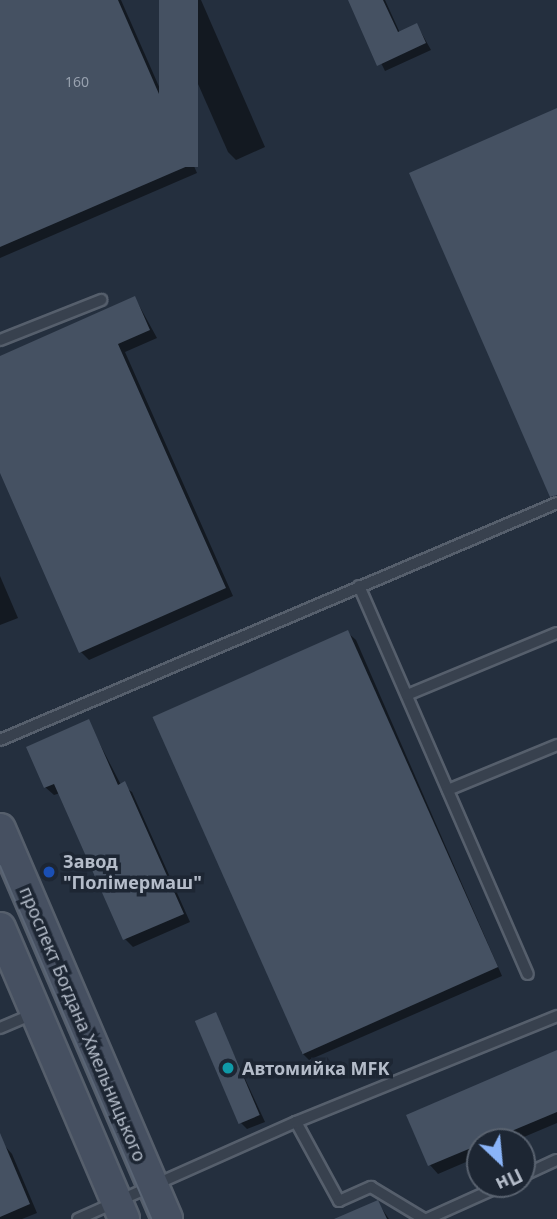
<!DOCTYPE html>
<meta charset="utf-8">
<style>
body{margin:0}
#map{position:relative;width:557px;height:1219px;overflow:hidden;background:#242f3e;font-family:"Noto Sans",sans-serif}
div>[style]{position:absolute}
.shadow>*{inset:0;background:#0007}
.building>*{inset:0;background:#455162;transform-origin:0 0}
.roads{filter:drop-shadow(2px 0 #565f6c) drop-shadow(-2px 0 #565f6c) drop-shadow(0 2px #565f6c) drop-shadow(0 -2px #565f6c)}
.service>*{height:10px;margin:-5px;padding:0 5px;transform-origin:5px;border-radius:5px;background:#38414e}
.secondary>*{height:30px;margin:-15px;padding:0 15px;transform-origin:15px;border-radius:15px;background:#465061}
.tram>*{height:2px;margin:-1px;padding:0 1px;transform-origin:1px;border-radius:1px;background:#5a6575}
.dots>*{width:19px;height:19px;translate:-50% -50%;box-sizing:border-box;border:4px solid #1d2633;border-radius:50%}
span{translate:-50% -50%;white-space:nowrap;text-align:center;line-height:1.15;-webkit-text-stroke:7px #1d2633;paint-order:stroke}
.number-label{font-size:14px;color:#98a1af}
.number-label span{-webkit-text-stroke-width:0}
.poi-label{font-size:18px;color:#b4bcc9;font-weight:700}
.left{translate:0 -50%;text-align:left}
.street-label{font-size:18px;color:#b4bcc9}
.north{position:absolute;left:466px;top:1128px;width:70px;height:70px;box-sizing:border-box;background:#1d2633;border:2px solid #59626f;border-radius:50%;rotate:154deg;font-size:19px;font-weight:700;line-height:28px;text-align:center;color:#b4bcc9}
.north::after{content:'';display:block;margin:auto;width:24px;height:32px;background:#8ab4f8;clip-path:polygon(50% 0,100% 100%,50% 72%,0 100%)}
</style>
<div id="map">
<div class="shadow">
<i style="clip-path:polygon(0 0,121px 0,197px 173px,0 258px)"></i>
<i style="clip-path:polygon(161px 0,201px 0,265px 147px,236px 160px,228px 152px)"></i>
<i style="clip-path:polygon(350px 0,385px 0,400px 33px,417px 25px,431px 50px,385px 71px)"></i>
<i style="clip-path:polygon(135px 298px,157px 338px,125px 352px,233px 596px,89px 660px,81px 652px,0 469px,0 358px)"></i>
<i style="clip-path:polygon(0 576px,18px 618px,0 625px)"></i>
<i style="clip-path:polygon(347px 632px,356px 640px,502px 976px,309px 1060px,301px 1052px)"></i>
<i style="clip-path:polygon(88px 721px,121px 785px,132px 792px,190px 922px,133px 947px,125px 939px,60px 793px,54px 795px,45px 787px)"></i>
<i style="clip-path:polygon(215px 1014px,265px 1122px,247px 1129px,241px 1123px)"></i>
<i style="clip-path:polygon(557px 1052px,557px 1123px,512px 1142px,480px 1142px,480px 1156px,438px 1174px,430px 1165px,409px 1116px)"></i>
<i style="clip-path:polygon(4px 1145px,12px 1154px,37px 1213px,22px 1219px,0 1219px,0 1147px)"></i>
<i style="clip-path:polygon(378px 1203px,389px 1219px,338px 1219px)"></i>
</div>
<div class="building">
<i style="clip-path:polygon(0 0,118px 0,190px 165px,0 247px)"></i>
<i style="left:159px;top:0;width:39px;height:167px"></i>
<i style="clip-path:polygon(348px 0,383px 0,398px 32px,417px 23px,426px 43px,377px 66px)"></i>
<i style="clip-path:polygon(557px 108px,557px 495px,550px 497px,409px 173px)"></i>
<i style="clip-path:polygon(135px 296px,150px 330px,118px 344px,226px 588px,79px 653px,0 473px,0 356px)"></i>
<i style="left:348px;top:630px;width:369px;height:214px;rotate:66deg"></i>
<i style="clip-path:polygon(89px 719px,118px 785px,125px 781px,184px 914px,123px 940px,54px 784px,44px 788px,26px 747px)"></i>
<i style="left:216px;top:1012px;width:112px;height:23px;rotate:67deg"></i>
<i style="clip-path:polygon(557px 1050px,557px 1112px,428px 1166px,406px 1115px)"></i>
<i style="clip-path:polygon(0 1133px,30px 1204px,0 1217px)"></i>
<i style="clip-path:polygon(378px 1200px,387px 1219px,334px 1219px)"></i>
</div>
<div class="roads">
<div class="service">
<i style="left:0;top:340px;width:109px;rotate:-21.6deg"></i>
<i style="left:359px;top:586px;width:423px;rotate:66.5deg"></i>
<i style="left:407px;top:695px;width:162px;rotate:-22.5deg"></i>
<i style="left:0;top:740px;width:605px;rotate:-23.05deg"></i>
<i style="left:448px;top:790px;width:118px;rotate:-22.4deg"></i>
<i style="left:0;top:1028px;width:36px;rotate:-23deg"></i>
<i style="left:296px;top:1122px;width:90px;rotate:61.4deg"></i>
<i style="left:339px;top:1201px;width:35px;rotate:-24deg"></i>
<i style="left:371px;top:1187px;width:62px;rotate:31.1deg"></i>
<i style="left:522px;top:1176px;width:38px;rotate:-25deg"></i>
<i style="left:78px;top:1219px;width:239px;rotate:-24deg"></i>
<i style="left:296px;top:1122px;width:282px;rotate:-22.1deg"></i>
<i style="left:427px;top:1219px;width:85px;rotate:-24.2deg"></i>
</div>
<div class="secondary">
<i style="left:0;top:829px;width:424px;rotate:66.8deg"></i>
<i style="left:0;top:928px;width:316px;rotate:66.9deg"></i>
</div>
</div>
<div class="tram">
<i style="left:0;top:866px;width:384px;rotate:66.8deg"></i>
</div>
<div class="dots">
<i style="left:49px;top:872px;background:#1a4fb4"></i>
<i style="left:228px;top:1068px;background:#0f9aa8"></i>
</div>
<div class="number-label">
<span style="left:77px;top:82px">160</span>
</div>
<div class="poi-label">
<span class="left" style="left:63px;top:872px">Завод<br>"Полімермаш"</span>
<span class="left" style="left:242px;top:1068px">Автомийка MFK</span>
</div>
<div class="street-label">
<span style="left:83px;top:1024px;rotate:67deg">проспект Богдана Хмельницького</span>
</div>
<div class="north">Пн</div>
</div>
